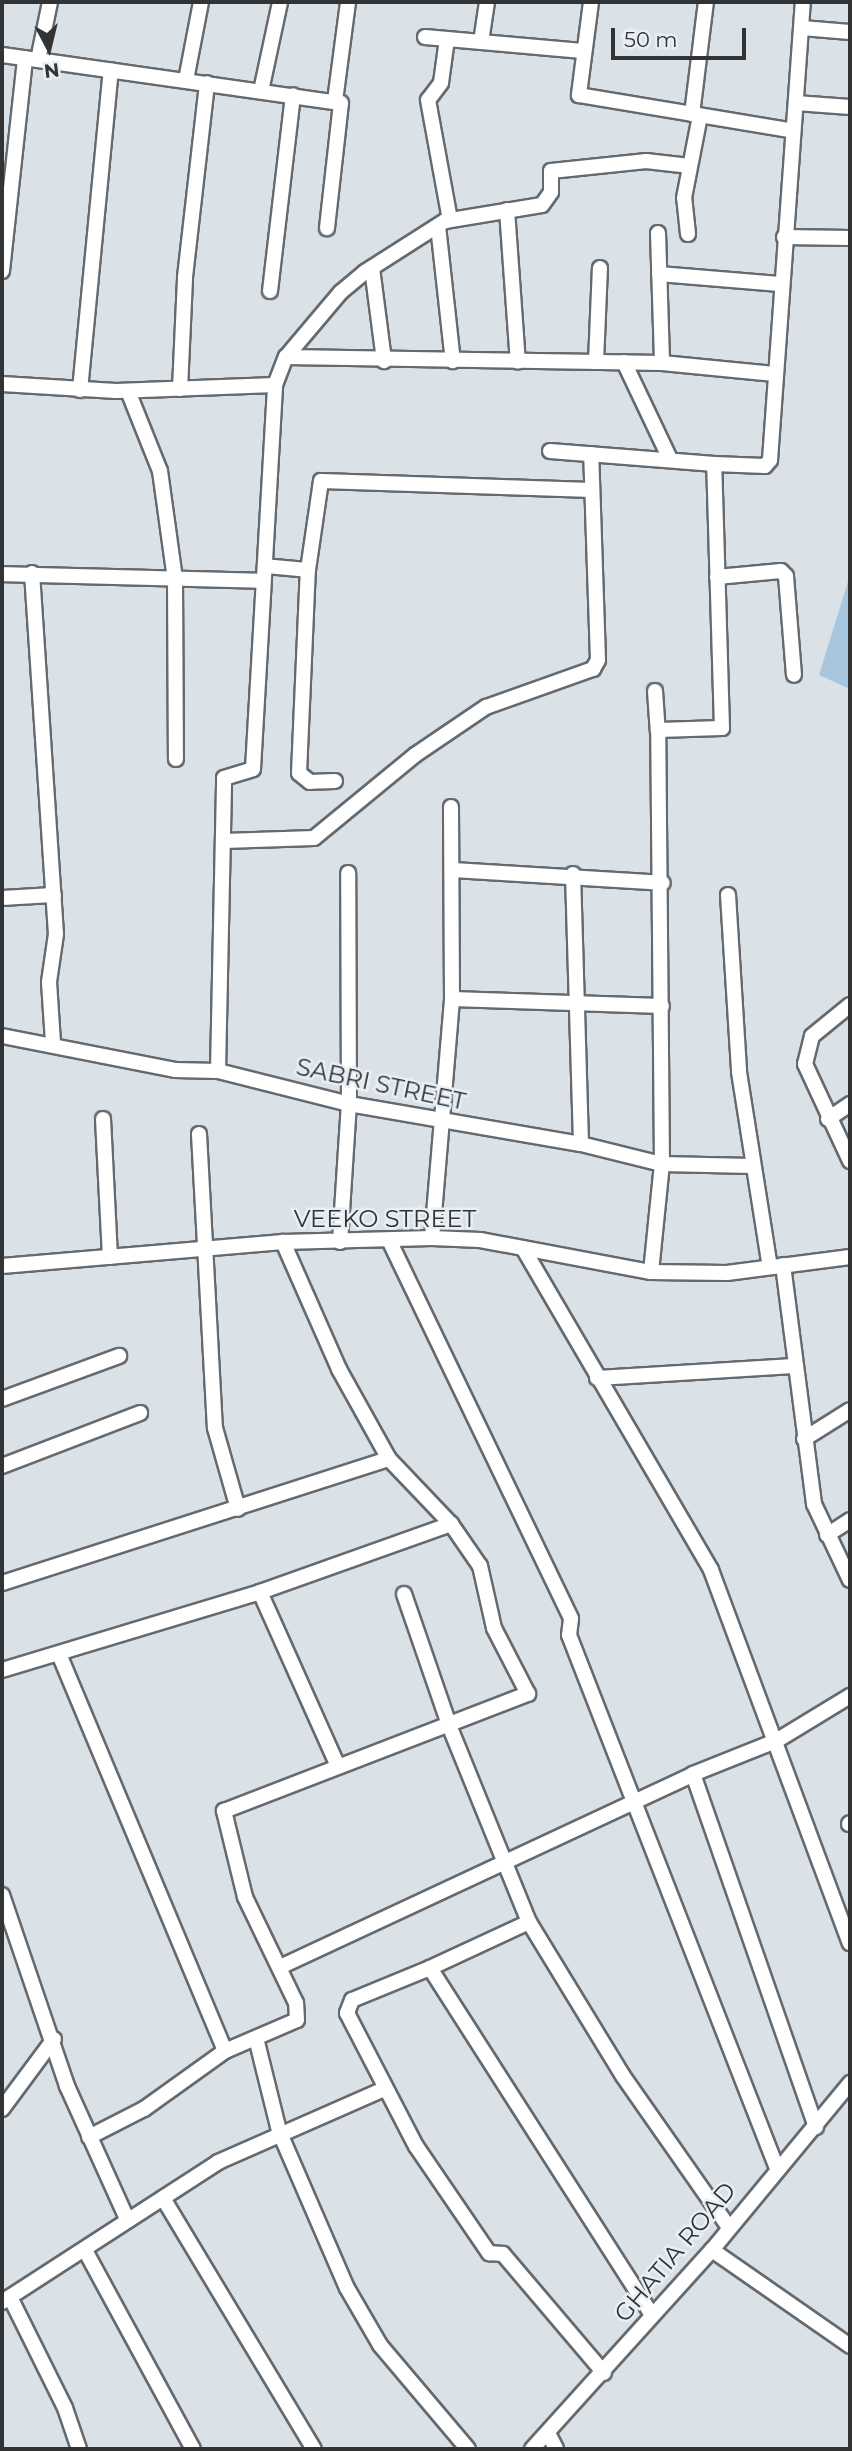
<!DOCTYPE html>
<style>
body{margin:0}
#map{position:relative;width:852px;height:2451px;overflow:hidden;background:#dbe2e7;font-family:Montserrat,sans-serif}
div>[style]{position:absolute}
.green>*{inset:0;background:#a8c6de}
.roads{filter:drop-shadow(2px 0 #646a6f) drop-shadow(-2px 0 #646a6f) drop-shadow(0 2px #646a6f) drop-shadow(0 -2px #646a6f)}
.minor>*{height:14px;margin:-7px;padding:0 7px;transform-origin:7px;border-radius:7px;background:#fff}
span{translate:-50% -50%;white-space:nowrap;text-align:center;line-height:1.15;-webkit-text-stroke:5px #e8eff5;paint-order:stroke}
.street-label{font-size:24px;color:#313335}
.frame{position:absolute;inset:0;border:4px solid #313335;pointer-events:none}
.north{position:absolute;left:14px;top:14px;width:70px;height:70px;-webkit-text-stroke:5px #e8eff5;paint-order:stroke;rotate:173deg;font-size:19px;font-weight:700;line-height:28px;text-align:center;color:#313335}
.north::after{content:'';display:block;margin:auto;width:24px;height:32px;background:#313335;clip-path:polygon(50% 0,100% 100%,50% 72%,0 100%)}
.scale{position:absolute;left:611px;top:28px;width:135px;height:32px;box-sizing:border-box;border:4px solid #313335;border-top:0;padding-left:9px;font-size:21px;line-height:24px;white-space:nowrap;color:#313335;-webkit-text-stroke:5px #e8eff5;paint-order:stroke}
</style>
<div id="map">
<div class="green">
<i style="clip-path:polygon(850px 575px,850px 689px,819px 675px)"></i>
</div>
<div class="roads">
<div class="minor">
<i style="left:591px;top:2px;width:94px;rotate:97.4deg"></i>
<i style="left:579px;top:95px;width:217px;rotate:9.5deg"></i>
<i style="left:802px;top:28px;width:48px;rotate:4.8deg"></i>
<i style="left:425px;top:37px;width:158px;rotate:5.1deg"></i>
<i style="left:447px;top:39px;width:44px;rotate:97.8deg"></i>
<i style="left:441px;top:83px;width:21px;rotate:127deg"></i>
<i style="left:428px;top:100px;width:122px;rotate:79.6deg"></i>
<i style="left:481px;top:42px;width:40px;rotate:-81.5deg"></i>
<i style="left:2px;top:55px;width:342px;rotate:8.1deg"></i>
<i style="left:341px;top:103px;width:126px;rotate:96.4deg"></i>
<i style="left:38px;top:60px;width:59px;rotate:-78.3deg"></i>
<i style="left:186px;top:80px;width:79px;rotate:-79.1deg"></i>
<i style="left:261px;top:91px;width:91px;rotate:-77.9deg"></i>
<i style="left:335px;top:101px;width:100px;rotate:-82.5deg"></i>
<i style="left:796px;top:103px;width:54px;rotate:4.2deg"></i>
<i style="left:692px;top:114px;width:113px;rotate:-82.9deg"></i>
<i style="left:507px;top:210px;width:152px;rotate:85.9deg"></i>
<i style="left:438px;top:226px;width:136px;rotate:83.7deg"></i>
<i style="left:658px;top:233px;width:130px;rotate:88.2deg"></i>
<i style="left:688px;top:234px;width:36px;rotate:-96deg"></i>
<i style="left:684px;top:198px;width:84px;rotate:-79deg"></i>
<i style="left:784px;top:237px;width:66px;rotate:0.9deg"></i>
<i style="left:372px;top:268px;width:94px;rotate:82.6deg"></i>
<i style="left:2px;top:271px;width:214px;rotate:-83.8deg"></i>
<i style="left:659px;top:274px;width:121px;rotate:4.7deg"></i>
<i style="left:270px;top:291px;width:197px;rotate:-83.3deg"></i>
<i style="left:286px;top:357px;width:85px;rotate:-49.8deg"></i>
<i style="left:341px;top:292px;width:31px;rotate:-40deg"></i>
<i style="left:365px;top:272px;width:95px;rotate:-32.5deg"></i>
<i style="left:445px;top:221px;width:98px;rotate:-9.4deg"></i>
<i style="left:542px;top:205px;width:16px;rotate:-55deg"></i>
<i style="left:551px;top:192px;width:21px;rotate:-90deg"></i>
<i style="left:551px;top:171px;width:96px;rotate:-6deg"></i>
<i style="left:646px;top:161px;width:44px;rotate:6.5deg"></i>
<i style="left:596px;top:362px;width:94px;rotate:-87.6deg"></i>
<i style="left:624px;top:362px;width:107px;rotate:64.6deg"></i>
<i style="left:2px;top:384px;width:114px;rotate:3.5deg"></i>
<i style="left:116px;top:391px;width:159px;rotate:-2.2deg"></i>
<i style="left:180px;top:389px;width:112px;rotate:-87.4deg"></i>
<i style="left:185px;top:277px;width:195px;rotate:-83.5deg"></i>
<i style="left:80px;top:390px;width:321px;rotate:-84.5deg"></i>
<i style="left:128px;top:391px;width:86px;rotate:68.2deg"></i>
<i style="left:160px;top:471px;width:109px;rotate:82.1deg"></i>
<i style="left:175px;top:579px;width:180px;rotate:89.7deg"></i>
<i style="left:550px;top:451px;width:165px;rotate:4.5deg"></i>
<i style="left:714px;top:464px;width:51px;rotate:2.2deg"></i>
<i style="left:765px;top:466px;width:8px;rotate:-50deg"></i>
<i style="left:770px;top:460px;width:459px;rotate:-85.9deg"></i>
<i style="left:265px;top:566px;width:43px;rotate:5.3deg"></i>
<i style="left:32px;top:573px;width:362px;rotate:86.2deg"></i>
<i style="left:56px;top:934px;width:49px;rotate:98.3deg"></i>
<i style="left:49px;top:982px;width:61px;rotate:86.2deg"></i>
<i style="left:2px;top:574px;width:260px;rotate:1.5deg"></i>
<i style="left:717px;top:577px;width:64px;rotate:-5.4deg"></i>
<i style="left:781px;top:571px;width:7px;rotate:45deg"></i>
<i style="left:786px;top:576px;width:99px;rotate:85.4deg"></i>
<i style="left:655px;top:691px;width:39px;rotate:86deg"></i>
<i style="left:335px;top:781px;width:25px;rotate:178deg"></i>
<i style="left:310px;top:782px;width:14px;rotate:-141deg"></i>
<i style="left:299px;top:773px;width:203px;rotate:-87.5deg"></i>
<i style="left:308px;top:570px;width:90px;rotate:-81.7deg"></i>
<i style="left:321px;top:481px;width:271px;rotate:1.9deg"></i>
<i style="left:224px;top:841px;width:90px;rotate:-1.9deg"></i>
<i style="left:314px;top:838px;width:131px;rotate:-39.4deg"></i>
<i style="left:415px;top:755px;width:86px;rotate:-34.1deg"></i>
<i style="left:486px;top:707px;width:114px;rotate:-19.6deg"></i>
<i style="left:593px;top:669px;width:10px;rotate:-61deg"></i>
<i style="left:598px;top:660px;width:206px;rotate:-91.9deg"></i>
<i style="left:452px;top:870px;width:211px;rotate:3.5deg"></i>
<i style="left:573px;top:874px;width:270px;rotate:88.3deg"></i>
<i style="left:728px;top:895px;width:177px;rotate:86.4deg"></i>
<i style="left:739px;top:1072px;width:197px;rotate:81deg"></i>
<i style="left:2px;top:898px;width:52px;rotate:-3.3deg"></i>
<i style="left:452px;top:999px;width:210px;rotate:1.9deg"></i>
<i style="left:850px;top:1005px;width:49px;rotate:140.8deg"></i>
<i style="left:812px;top:1036px;width:29px;rotate:104deg"></i>
<i style="left:805px;top:1064px;width:107px;rotate:65.1deg"></i>
<i style="left:2px;top:1036px;width:176px;rotate:11.1deg"></i>
<i style="left:175px;top:1070px;width:43px;rotate:1.3deg"></i>
<i style="left:218px;top:1071px;width:135px;rotate:14.1deg"></i>
<i style="left:349px;top:1104px;width:235px;rotate:9.8deg"></i>
<i style="left:581px;top:1144px;width:83px;rotate:13.9deg"></i>
<i style="left:662px;top:1164px;width:90px;rotate:1.3deg"></i>
<i style="left:218px;top:1071px;width:293px;rotate:-88.8deg"></i>
<i style="left:224px;top:778px;width:30px;rotate:-17deg"></i>
<i style="left:253px;top:769px;width:385px;rotate:-86.7deg"></i>
<i style="left:275px;top:385px;width:30px;rotate:-69deg"></i>
<i style="left:286px;top:357px;width:376px;rotate:0.9deg"></i>
<i style="left:662px;top:363px;width:113px;rotate:5.6deg"></i>
<i style="left:103px;top:1119px;width:138px;rotate:87.1deg"></i>
<i style="left:828px;top:1119px;width:27px;rotate:-34deg"></i>
<i style="left:199px;top:1134px;width:294px;rotate:86.9deg"></i>
<i style="left:215px;top:1428px;width:84px;rotate:74.1deg"></i>
<i style="left:432px;top:1238px;width:240px;rotate:-85.2deg"></i>
<i style="left:452px;top:999px;width:192px;rotate:-90.3deg"></i>
<i style="left:389px;top:1240px;width:420px;rotate:64.3deg"></i>
<i style="left:571px;top:1619px;width:16px;rotate:97deg"></i>
<i style="left:569px;top:1635px;width:570px;rotate:68.7deg"></i>
<i style="left:340px;top:1242px;width:138px;rotate:-86.3deg"></i>
<i style="left:349px;top:1104px;width:231px;rotate:-90.2deg"></i>
<i style="left:523px;top:1248px;width:373px;rotate:59.7deg"></i>
<i style="left:711px;top:1570px;width:398px;rotate:69.6deg"></i>
<i style="left:783px;top:1265px;width:241px;rotate:82.6deg"></i>
<i style="left:814px;top:1504px;width:84px;rotate:64.7deg"></i>
<i style="left:2px;top:1266px;width:282px;rotate:-4.9deg"></i>
<i style="left:283px;top:1242px;width:149px;rotate:-1.5deg"></i>
<i style="left:432px;top:1238px;width:48px;rotate:2.4deg"></i>
<i style="left:480px;top:1240px;width:174px;rotate:10.6deg"></i>
<i style="left:651px;top:1272px;width:76px;rotate:0.8deg"></i>
<i style="left:727px;top:1273px;width:124px;rotate:-7.4deg"></i>
<i style="left:651px;top:1272px;width:109px;rotate:-84.2deg"></i>
<i style="left:662px;top:1164px;width:434px;rotate:-90.5deg"></i>
<i style="left:658px;top:730px;width:64px;rotate:-1.8deg"></i>
<i style="left:722px;top:728px;width:264px;rotate:-91.7deg"></i>
<i style="left:597px;top:1378px;width:198px;rotate:-3.5deg"></i>
<i style="left:2px;top:1399px;width:125px;rotate:-20.2deg"></i>
<i style="left:804px;top:1439px;width:54px;rotate:-32.2deg"></i>
<i style="left:2px;top:1466px;width:148px;rotate:-21deg"></i>
<i style="left:827px;top:1535px;width:27px;rotate:-33deg"></i>
<i style="left:2px;top:1583px;width:406px;rotate:-17.8deg"></i>
<i style="left:260px;top:1592px;width:191px;rotate:65.9deg"></i>
<i style="left:404px;top:1594px;width:139px;rotate:71deg"></i>
<i style="left:449px;top:1725px;width:213px;rotate:67.9deg"></i>
<i style="left:529px;top:1922px;width:180px;rotate:58.6deg"></i>
<i style="left:623px;top:2076px;width:183px;rotate:55deg"></i>
<i style="left:59px;top:1654px;width:430px;rotate:67.3deg"></i>
<i style="left:2px;top:1670px;width:270px;rotate:-16.8deg"></i>
<i style="left:260px;top:1592px;width:203px;rotate:-19.6deg"></i>
<i style="left:693px;top:1774px;width:89px;rotate:-21.7deg"></i>
<i style="left:776px;top:1741px;width:87px;rotate:-31.3deg"></i>
<i style="left:849px;top:1824px;width:1px;rotate:-45deg"></i>
<i style="left:2px;top:1895px;width:202px;rotate:71.2deg"></i>
<i style="left:67px;top:2086px;width:146px;rotate:65.7deg"></i>
<i style="left:529px;top:1922px;width:109px;rotate:155.1deg"></i>
<i style="left:430px;top:1968px;width:412px;rotate:57.4deg"></i>
<i style="left:280px;top:1967px;width:456px;rotate:-25deg"></i>
<i style="left:693px;top:1774px;width:374px;rotate:70.8deg"></i>
<i style="left:430px;top:1968px;width:84px;rotate:157.7deg"></i>
<i style="left:352px;top:2000px;width:14px;rotate:111deg"></i>
<i style="left:347px;top:2013px;width:150px;rotate:62.6deg"></i>
<i style="left:416px;top:2146px;width:130px;rotate:55.7deg"></i>
<i style="left:489px;top:2253px;width:14px;rotate:4deg"></i>
<i style="left:503px;top:2254px;width:156px;rotate:49.7deg"></i>
<i style="left:256px;top:2038px;width:96px;rotate:76.1deg"></i>
<i style="left:279px;top:2131px;width:171px;rotate:66.6deg"></i>
<i style="left:347px;top:2288px;width:66px;rotate:59.9deg"></i>
<i style="left:380px;top:2345px;width:136px;rotate:49.8deg"></i>
<i style="left:2px;top:2109px;width:87px;rotate:-53.4deg"></i>
<i style="left:89px;top:2137px;width:62px;rotate:-27deg"></i>
<i style="left:144px;top:2109px;width:100px;rotate:-35.6deg"></i>
<i style="left:225px;top:2051px;width:78px;rotate:-23.3deg"></i>
<i style="left:297px;top:2020px;width:17px;rotate:-93deg"></i>
<i style="left:296px;top:2003px;width:118px;rotate:-115.7deg"></i>
<i style="left:245px;top:1897px;width:89px;rotate:-103.7deg"></i>
<i style="left:224px;top:1811px;width:326px;rotate:-21.1deg"></i>
<i style="left:528px;top:1694px;width:74px;rotate:-117.3deg"></i>
<i style="left:494px;top:1628px;width:64px;rotate:-102.7deg"></i>
<i style="left:480px;top:1566px;width:51px;rotate:-124.6deg"></i>
<i style="left:451px;top:1524px;width:90px;rotate:-133.6deg"></i>
<i style="left:389px;top:1459px;width:103px;rotate:-119.1deg"></i>
<i style="left:339px;top:1369px;width:139px;rotate:-113.8deg"></i>
<i style="left:163px;top:2198px;width:293px;rotate:59deg"></i>
<i style="left:712px;top:2250px;width:168px;rotate:34.8deg"></i>
<i style="left:86px;top:2252px;width:224px;rotate:61.5deg"></i>
<i style="left:10px;top:2297px;width:124px;rotate:63.6deg"></i>
<i style="left:65px;top:2408px;width:43px;rotate:71.1deg"></i>
<i style="left:2px;top:2302px;width:257px;rotate:-32.9deg"></i>
<i style="left:218px;top:2162px;width:181px;rotate:-23.7deg"></i>
<i style="left:548px;top:2433px;width:18px;rotate:63deg"></i>
<i style="left:532px;top:2449px;width:268px;rotate:-47.9deg"></i>
<i style="left:712px;top:2250px;width:217px;rotate:-50.4deg"></i>
</div>
</div>
<div class="street-label">
<span style="left:381px;top:1084px;rotate:12deg">SABRI STREET</span>
<span style="left:385px;top:1219px">VEEKO STREET</span>
<span style="left:675px;top:2252px;rotate:-50deg">GHATIA ROAD</span>
</div>
<div class="frame"></div>
<div class="north">N</div>
<div class="scale">50 m</div>
</div>
